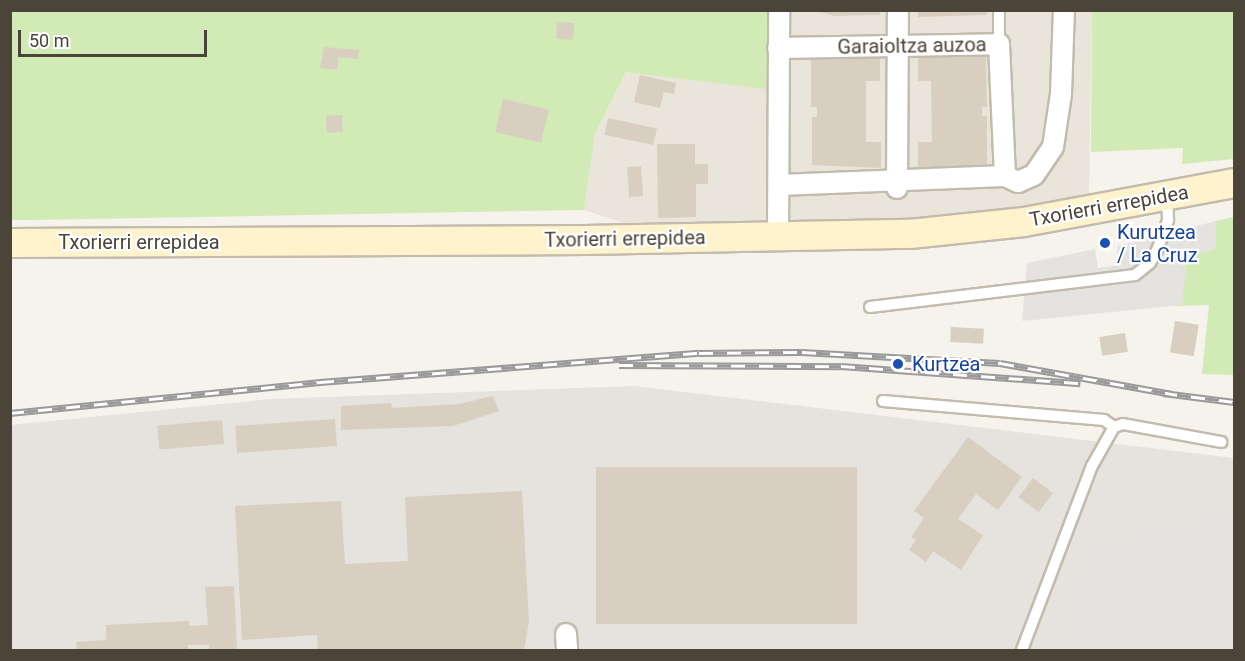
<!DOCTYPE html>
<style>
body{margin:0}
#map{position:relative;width:1245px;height:661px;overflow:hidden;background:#f6f3ec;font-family:Roboto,sans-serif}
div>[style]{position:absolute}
.residential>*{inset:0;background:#eae5da}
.industrial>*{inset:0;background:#e6e2dd}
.green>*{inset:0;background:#d2eab5}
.parking>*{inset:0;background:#e5e3e0}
.building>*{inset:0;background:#d8cfc1;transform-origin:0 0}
.roads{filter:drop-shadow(2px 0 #c2bbae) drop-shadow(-2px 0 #c2bbae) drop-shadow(0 2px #c2bbae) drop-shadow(0 -2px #c2bbae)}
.lane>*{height:10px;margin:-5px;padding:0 5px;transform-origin:5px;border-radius:5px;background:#fff}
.street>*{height:20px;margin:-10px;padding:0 10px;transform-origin:10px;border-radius:10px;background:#fff}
.secondary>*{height:28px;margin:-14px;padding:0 14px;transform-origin:14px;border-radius:14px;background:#fff3cd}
.rail>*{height:7px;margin-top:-3.5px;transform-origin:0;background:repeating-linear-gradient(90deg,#fff 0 14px,#9a9a9a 0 28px);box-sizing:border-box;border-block:2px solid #9a9a9a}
.dots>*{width:16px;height:16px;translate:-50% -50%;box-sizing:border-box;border:3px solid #fff;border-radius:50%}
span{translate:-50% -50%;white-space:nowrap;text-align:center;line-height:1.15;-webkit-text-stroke:4.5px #fff;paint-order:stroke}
.street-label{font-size:20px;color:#4b4439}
.transit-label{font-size:20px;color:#164399}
.left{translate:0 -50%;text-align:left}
.frame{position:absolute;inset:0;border:12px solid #4b4439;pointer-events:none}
.scale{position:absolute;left:18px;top:30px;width:189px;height:27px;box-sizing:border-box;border:3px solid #4b4439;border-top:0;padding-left:8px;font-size:18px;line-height:21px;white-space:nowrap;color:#4b4439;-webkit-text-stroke:4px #fff;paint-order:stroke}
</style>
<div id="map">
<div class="residential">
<i style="clip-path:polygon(771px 11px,1092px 11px,1089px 193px,1082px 201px,982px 215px,857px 224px,642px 229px,584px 210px,595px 134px,626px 72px,766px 88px)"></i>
</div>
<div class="industrial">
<i style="clip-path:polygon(634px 386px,1234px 458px,1234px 517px,1093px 551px,1061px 650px,11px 650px,10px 425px,270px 399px)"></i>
</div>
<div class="green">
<i style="clip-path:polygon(11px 11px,773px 11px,767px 89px,626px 72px,595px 134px,584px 210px,31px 220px,11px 220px)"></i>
<i style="clip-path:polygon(1092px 11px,1234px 11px,1234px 159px,1182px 164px,1183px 148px,1091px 152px)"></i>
<i style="clip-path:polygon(1234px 217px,1234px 375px,1202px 374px,1209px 305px,1177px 306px,1187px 257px,1215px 249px,1216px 221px)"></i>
</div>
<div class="parking">
<i style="clip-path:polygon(1216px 221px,1215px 249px,1187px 257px,1182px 305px,1022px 321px,1027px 263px,1095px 249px,1098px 268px,1118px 265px,1117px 246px)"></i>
<i style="clip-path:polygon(1234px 517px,1234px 650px,1061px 650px,1093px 551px)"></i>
</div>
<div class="building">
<i style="clip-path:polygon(812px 10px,880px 10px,880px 15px,835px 16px)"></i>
<i style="clip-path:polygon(918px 10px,987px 10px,987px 15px,918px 17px)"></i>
<i style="left:557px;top:22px;width:17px;height:17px;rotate:3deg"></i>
<i style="clip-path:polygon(324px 47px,359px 50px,358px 59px,338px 57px,337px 70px,320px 68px)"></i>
<i style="clip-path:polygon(880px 53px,880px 81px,866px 81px,866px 142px,881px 142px,881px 168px,812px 165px,812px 117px,817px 117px,817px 107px,811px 107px,811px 56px)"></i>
<i style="clip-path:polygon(918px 53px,986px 57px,987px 107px,982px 107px,982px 116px,987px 116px,987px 167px,918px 169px,918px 142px,932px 142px,931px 81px,918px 81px)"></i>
<i style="clip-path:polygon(640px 75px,676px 83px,674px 94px,664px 92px,660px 108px,634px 102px)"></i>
<i style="left:503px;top:99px;width:47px;height:34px;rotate:13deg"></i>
<i style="left:342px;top:115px;width:17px;height:16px;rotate:87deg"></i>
<i style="left:608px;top:118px;width:50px;height:17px;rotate:12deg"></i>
<i style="clip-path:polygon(657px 144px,695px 144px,695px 164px,708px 164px,708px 184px,696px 184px,696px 217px,658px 218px)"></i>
<i style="left:641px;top:166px;width:30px;height:14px;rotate:86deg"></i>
<i style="left:1175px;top:321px;width:24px;height:32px;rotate:9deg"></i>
<i style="left:951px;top:327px;width:33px;height:15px;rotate:3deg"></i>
<i style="left:1125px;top:333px;width:19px;height:26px;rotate:81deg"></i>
<i style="clip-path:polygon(493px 396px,499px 411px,453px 426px,341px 430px,341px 406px,391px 403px,392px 408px,459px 404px)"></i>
<i style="left:335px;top:419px;width:27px;height:100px;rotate:86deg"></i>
<i style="left:222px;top:420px;width:24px;height:65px;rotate:85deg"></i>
<i style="clip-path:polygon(968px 437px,1022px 477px,998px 510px,976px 494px,958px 519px,983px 535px,961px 570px,933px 551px,926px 562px,909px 550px,916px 540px,911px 537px,924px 518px,914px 511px)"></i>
<i style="left:596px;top:467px;width:261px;height:157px"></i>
<i style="left:1033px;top:478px;width:25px;height:24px;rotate:37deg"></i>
<i style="clip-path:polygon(522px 491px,529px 622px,524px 650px,318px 650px,317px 635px,242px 640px,235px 506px,341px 501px,345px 564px,408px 561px,405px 497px)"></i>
<i style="clip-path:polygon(234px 586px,237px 650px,209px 650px,209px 645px,188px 645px,189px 650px,77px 650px,76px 642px,106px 640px,106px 625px,189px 621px,189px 626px,208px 625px,205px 587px)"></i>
</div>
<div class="roads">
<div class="lane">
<i style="left:999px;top:44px;width:34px;rotate:-90deg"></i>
<i style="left:870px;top:307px;width:267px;rotate:-6.9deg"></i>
<i style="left:1135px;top:275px;width:19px;rotate:-39deg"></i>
<i style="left:1150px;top:263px;width:17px;rotate:-62deg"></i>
<i style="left:1158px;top:248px;width:30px;rotate:-70deg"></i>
<i style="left:1168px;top:220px;width:23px;rotate:-92deg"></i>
<i style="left:883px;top:401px;width:222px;rotate:4.9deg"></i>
<i style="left:1104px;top:420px;width:12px;rotate:35deg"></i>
<i style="left:1022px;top:650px;width:197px;rotate:-69.2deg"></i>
<i style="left:1092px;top:466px;width:45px;rotate:-60.6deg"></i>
<i style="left:1114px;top:427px;width:9px;rotate:-18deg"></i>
<i style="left:1123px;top:424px;width:100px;rotate:10.4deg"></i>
</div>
<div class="street">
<i style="left:778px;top:48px;width:221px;rotate:-1deg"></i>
<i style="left:999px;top:44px;width:132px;rotate:87.4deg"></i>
<i style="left:779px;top:185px;width:226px;rotate:-2.3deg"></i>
<i style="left:1005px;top:176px;width:14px;rotate:25deg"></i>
<i style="left:1018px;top:182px;width:17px;rotate:-24deg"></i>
<i style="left:1034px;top:175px;width:34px;rotate:-56deg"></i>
<i style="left:1053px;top:147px;width:54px;rotate:-81.4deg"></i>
<i style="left:1061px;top:94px;width:84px;rotate:-88deg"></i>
<i style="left:897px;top:188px;width:178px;rotate:-89.7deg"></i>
<i style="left:778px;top:237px;width:227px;rotate:-89.7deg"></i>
<i style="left:566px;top:634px;width:16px;rotate:86deg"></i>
</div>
<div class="secondary">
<i style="left:10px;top:243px;width:575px;rotate:-0.3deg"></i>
<i style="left:585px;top:240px;width:325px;rotate:-1.1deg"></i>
<i style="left:910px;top:234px;width:115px;rotate:-6deg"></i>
<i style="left:1024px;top:222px;width:214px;rotate:-10.5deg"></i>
</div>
</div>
<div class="rail">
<i style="left:619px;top:365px;width:222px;rotate:0.3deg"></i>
<i style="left:841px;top:366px;width:240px;rotate:4.1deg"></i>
<i style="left:1163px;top:393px;width:72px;rotate:7.2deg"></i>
<i style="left:10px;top:413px;width:312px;rotate:-5.7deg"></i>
<i style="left:320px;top:382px;width:380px;rotate:-4.4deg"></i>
<i style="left:699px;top:353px;width:103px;rotate:-0.6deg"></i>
<i style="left:802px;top:352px;width:198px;rotate:3.2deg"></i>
<i style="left:1000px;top:363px;width:175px;rotate:10.2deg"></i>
</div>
<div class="dots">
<i style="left:1105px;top:243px;background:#1a4fb4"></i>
<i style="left:898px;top:364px;background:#1a4fb4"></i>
</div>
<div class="street-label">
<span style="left:912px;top:46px;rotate:-1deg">Garaioltza auzoa</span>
<span style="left:1109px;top:206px;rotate:-10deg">Txorierri errepidea</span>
<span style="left:625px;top:239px;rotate:-1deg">Txorierri errepidea</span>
<span style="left:139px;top:242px">Txorierri errepidea</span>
</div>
<div class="transit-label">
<span class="left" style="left:1117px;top:244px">Kurutzea<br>/ La Cruz</span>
<span class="left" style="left:912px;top:364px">Kurtzea</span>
</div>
<div class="frame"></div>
<div class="scale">50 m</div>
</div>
